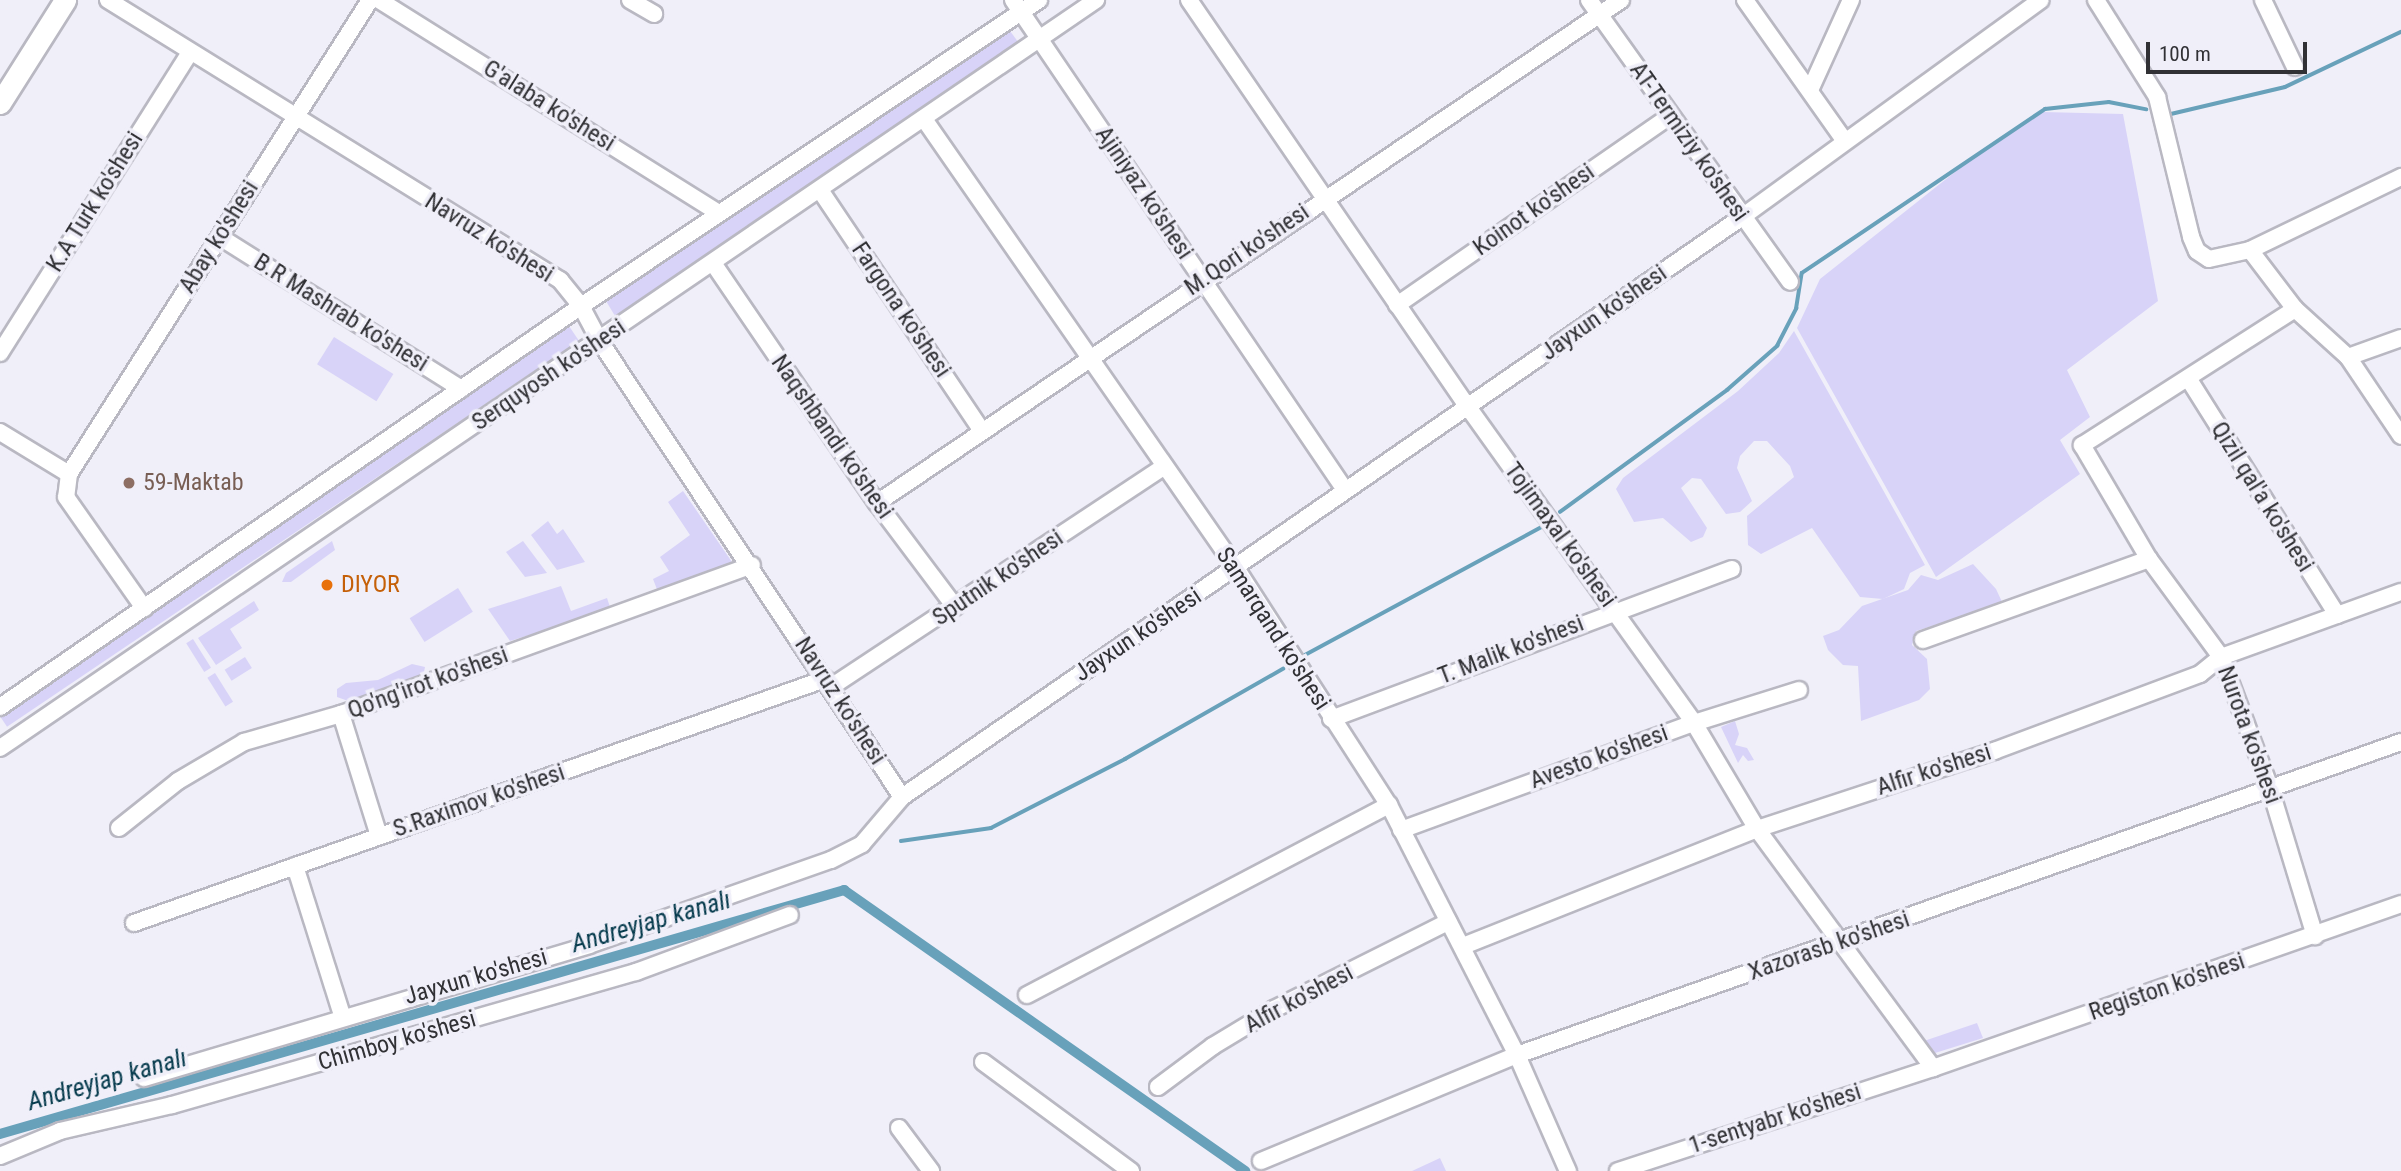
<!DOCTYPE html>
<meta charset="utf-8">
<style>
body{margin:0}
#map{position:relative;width:2401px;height:1171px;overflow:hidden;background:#f0eff9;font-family:"Roboto Condensed",sans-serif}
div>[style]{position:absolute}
.green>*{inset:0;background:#d8d3f8;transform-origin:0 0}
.stream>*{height:3.5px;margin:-1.75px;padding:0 1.75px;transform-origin:1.75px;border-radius:1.75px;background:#68a1ba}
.canal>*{height:10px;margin:-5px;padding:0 5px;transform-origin:5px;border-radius:5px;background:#68a1ba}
.roads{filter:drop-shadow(2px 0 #b9b8c2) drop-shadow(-2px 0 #b9b8c2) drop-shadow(0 2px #b9b8c2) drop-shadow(0 -2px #b9b8c2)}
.minor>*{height:16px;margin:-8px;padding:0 8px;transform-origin:8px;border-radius:8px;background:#fff}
.major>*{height:21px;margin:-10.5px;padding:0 10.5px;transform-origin:10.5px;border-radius:10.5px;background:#fff}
.dots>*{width:19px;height:19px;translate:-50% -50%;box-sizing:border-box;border:4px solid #f0eff9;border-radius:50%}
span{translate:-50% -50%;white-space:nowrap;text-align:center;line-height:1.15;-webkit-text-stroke:7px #f0eff9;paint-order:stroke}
.street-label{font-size:24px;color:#313135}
.education-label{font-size:24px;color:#785e54}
.left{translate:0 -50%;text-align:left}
.food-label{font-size:24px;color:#c56008}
.water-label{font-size:26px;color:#063b4d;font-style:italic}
.scale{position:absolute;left:2146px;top:42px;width:161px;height:32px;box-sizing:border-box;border:4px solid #313135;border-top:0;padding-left:9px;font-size:21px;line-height:24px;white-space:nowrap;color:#313135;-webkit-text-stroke:5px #f0eff9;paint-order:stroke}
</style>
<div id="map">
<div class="green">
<i style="clip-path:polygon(1010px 31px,1019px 43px,615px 316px,606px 301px)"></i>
<i style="clip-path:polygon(2043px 112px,2123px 114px,2158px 301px,2067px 370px,2090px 417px,2060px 440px,2080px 474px,1936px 577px,1797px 328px,1820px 279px,1960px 168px)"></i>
<i style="left:569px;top:326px;width:18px;height:690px;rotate:56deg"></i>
<i style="clip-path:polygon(1794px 331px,1925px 565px,1910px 573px,1904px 589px,1883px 599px,1860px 597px,1812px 528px,1761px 554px,1748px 545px,1747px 516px,1794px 477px,1790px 466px,1767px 441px,1754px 441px,1740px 456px,1737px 468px,1752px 501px,1740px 512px,1726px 514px,1701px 479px,1692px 478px,1681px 488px,1707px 528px,1703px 537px,1691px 542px,1663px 518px,1634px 522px,1616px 489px,1623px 478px,1738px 391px,1779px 353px)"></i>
<i style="left:334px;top:337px;width:70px;height:32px;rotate:32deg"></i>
<i style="clip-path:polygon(683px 491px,732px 562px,658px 592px,653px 579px,669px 571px,660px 557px,690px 535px,668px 502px)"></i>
<i style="clip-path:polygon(548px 521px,557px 534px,563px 529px,585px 562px,557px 570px,531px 535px)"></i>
<i style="clip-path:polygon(332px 541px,335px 550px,291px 582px,282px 582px,286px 573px)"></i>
<i style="clip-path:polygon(523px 541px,547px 573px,525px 577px,506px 552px)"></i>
<i style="clip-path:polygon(1973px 564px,1996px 589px,2003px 604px,1916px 631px,1912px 645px,1927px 659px,1930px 689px,1919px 700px,1861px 721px,1858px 666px,1843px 665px,1828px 650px,1823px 636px,1839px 630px,1862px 606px,1908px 590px,1921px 575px,1938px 580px)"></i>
<i style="clip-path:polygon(561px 586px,571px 611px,607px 598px,611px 610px,510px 641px,488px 609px)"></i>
<i style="left:458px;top:588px;width:28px;height:57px;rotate:58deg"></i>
<i style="clip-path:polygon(254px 601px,259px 610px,230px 629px,242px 648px,216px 665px,198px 638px)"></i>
<i style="left:193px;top:639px;width:34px;height:8px;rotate:58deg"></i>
<i style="left:245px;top:657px;width:13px;height:24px;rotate:58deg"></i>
<i style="clip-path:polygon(412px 664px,425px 667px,423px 677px,351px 702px,337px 697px,337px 689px,346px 683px,378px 680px)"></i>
<i style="left:215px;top:673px;width:34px;height:9px;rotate:58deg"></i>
<i style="clip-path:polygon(1735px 721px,1739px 734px,1735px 745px,1747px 748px,1754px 760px,1748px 761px,1743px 755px,1738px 763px,1721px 727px)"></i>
<i style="clip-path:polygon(1977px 1023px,1983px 1038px,1935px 1053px,1924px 1041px)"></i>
<i style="clip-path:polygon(1440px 1158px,1446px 1171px,1412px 1171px)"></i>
</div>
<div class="stream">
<i style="left:2171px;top:114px;width:117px;rotate:-13.3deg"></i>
<i style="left:2285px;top:87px;width:128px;rotate:-25.4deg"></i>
<i style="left:1560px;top:512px;width:207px;rotate:-36.1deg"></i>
<i style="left:1727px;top:390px;width:67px;rotate:-41.3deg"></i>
<i style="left:1777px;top:346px;width:42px;rotate:-62.8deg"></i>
<i style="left:1796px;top:309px;width:36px;rotate:-81deg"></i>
<i style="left:1802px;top:273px;width:293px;rotate:-34deg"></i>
<i style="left:2045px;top:109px;width:64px;rotate:-6.2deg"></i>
<i style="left:2109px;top:102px;width:38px;rotate:11deg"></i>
<i style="left:1305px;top:655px;width:269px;rotate:-28.4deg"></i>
<i style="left:901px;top:841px;width:91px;rotate:-8.2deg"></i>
<i style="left:991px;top:828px;width:151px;rotate:-27.2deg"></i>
<i style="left:1125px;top:759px;width:182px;rotate:-29.7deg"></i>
</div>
<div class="canal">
<i style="left:0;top:1134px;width:879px;rotate:-16.12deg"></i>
<i style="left:844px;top:890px;width:490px;rotate:35deg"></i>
</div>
<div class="roads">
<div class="minor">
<i style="left:108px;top:0;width:532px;rotate:31.78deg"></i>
<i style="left:560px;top:280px;width:33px;rotate:51deg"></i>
<i style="left:581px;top:306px;width:38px;rotate:62deg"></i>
<i style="left:599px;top:340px;width:548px;rotate:56.45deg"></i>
<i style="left:379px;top:0;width:401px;rotate:32.1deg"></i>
<i style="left:630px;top:0;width:28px;rotate:30deg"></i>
<i style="left:1013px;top:0;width:592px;rotate:55.88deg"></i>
<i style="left:1189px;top:0;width:493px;rotate:55.6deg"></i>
<i style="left:1468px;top:407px;width:388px;rotate:54.4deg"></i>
<i style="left:1694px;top:723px;width:123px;rotate:59.3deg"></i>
<i style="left:1757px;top:829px;width:297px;rotate:53.6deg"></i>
<i style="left:1589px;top:0;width:346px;rotate:54.5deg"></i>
<i style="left:1745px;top:0;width:171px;rotate:54.7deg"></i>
<i style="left:2096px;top:0;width:115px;rotate:57.8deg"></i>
<i style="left:2157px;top:97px;width:144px;rotate:76.3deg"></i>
<i style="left:2191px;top:237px;width:15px;rotate:67deg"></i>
<i style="left:2197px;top:251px;width:14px;rotate:34deg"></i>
<i style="left:2209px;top:259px;width:42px;rotate:-12.4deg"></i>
<i style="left:2250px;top:250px;width:168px;rotate:-25.8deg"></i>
<i style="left:2263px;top:0;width:74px;rotate:64.5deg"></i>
<i style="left:1811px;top:88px;width:97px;rotate:-65.6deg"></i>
<i style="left:924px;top:119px;width:547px;rotate:55.21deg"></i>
<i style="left:1236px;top:568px;width:282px;rotate:57.2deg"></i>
<i style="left:1389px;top:805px;width:281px;rotate:62.9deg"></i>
<i style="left:1517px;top:1055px;width:127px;rotate:66.3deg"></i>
<i style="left:820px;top:190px;width:289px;rotate:56.1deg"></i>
<i style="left:220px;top:237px;width:285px;rotate:32.2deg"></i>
<i style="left:2250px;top:250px;width:74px;rotate:52.7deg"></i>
<i style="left:2295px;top:309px;width:72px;rotate:42.2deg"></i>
<i style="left:2348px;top:357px;width:95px;rotate:56.1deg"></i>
<i style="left:713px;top:263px;width:291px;rotate:55.7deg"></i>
<i style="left:877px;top:503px;width:130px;rotate:53.1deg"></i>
<i style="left:1397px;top:305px;width:332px;rotate:-34.7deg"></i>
<i style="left:2295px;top:309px;width:253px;rotate:147.4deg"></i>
<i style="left:2082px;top:445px;width:132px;rotate:59.6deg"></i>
<i style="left:2149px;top:559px;width:122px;rotate:53.7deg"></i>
<i style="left:2221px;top:657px;width:140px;rotate:69.5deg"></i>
<i style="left:2270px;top:788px;width:155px;rotate:73.1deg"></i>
<i style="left:0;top:353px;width:356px;rotate:-57.7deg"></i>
<i style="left:2348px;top:357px;width:56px;rotate:-19.7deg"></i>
<i style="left:2188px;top:378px;width:280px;rotate:57.8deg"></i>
<i style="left:0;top:432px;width:81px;rotate:31.3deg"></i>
<i style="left:69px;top:474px;width:23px;rotate:97deg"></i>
<i style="left:66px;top:497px;width:136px;rotate:54.9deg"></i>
<i style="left:69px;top:474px;width:561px;rotate:-57.58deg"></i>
<i style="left:877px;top:503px;width:898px;rotate:-34.06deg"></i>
<i style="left:1923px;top:640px;width:240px;rotate:-19.7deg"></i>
<i style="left:831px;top:687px;width:399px;rotate:-33.5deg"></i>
<i style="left:0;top:707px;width:706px;rotate:-34.61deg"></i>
<i style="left:581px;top:306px;width:551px;rotate:-33.75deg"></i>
<i style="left:341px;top:714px;width:128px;rotate:72.7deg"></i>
<i style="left:1331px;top:719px;width:428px;rotate:-20.5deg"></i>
<i style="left:0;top:748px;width:1327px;rotate:-34.31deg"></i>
<i style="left:119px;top:828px;width:75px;rotate:-38.5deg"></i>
<i style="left:178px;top:781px;width:77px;rotate:-30.6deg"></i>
<i style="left:244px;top:742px;width:101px;rotate:-16.1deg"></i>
<i style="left:341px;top:714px;width:437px;rotate:-19.9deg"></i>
<i style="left:1401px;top:830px;width:312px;rotate:-20.1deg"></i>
<i style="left:1694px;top:723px;width:110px;rotate:-17.4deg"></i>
<i style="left:295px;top:866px;width:156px;rotate:72.5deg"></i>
<i style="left:134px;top:923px;width:733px;rotate:-19.45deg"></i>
<i style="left:1463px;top:946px;width:316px;rotate:-21.7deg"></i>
<i style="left:1757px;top:829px;width:250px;rotate:-18.2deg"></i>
<i style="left:1994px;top:751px;width:220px;rotate:-20.5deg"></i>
<i style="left:2200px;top:674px;width:27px;rotate:-39deg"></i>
<i style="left:2221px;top:657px;width:191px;rotate:-19.9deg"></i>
<i style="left:1027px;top:995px;width:409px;rotate:-27.7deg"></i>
<i style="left:983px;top:1062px;width:184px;rotate:36.4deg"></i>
<i style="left:144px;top:1078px;width:464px;rotate:-16.6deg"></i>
<i style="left:589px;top:945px;width:256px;rotate:-19.4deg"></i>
<i style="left:831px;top:860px;width:35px;rotate:-27deg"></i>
<i style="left:862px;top:844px;width:62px;rotate:-49.6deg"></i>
<i style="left:902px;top:797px;width:1021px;rotate:-34.62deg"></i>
<i style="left:1742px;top:217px;width:369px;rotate:-36deg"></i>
<i style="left:1158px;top:1087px;width:69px;rotate:-36.7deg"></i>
<i style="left:1213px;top:1046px;width:71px;rotate:-31.2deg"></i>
<i style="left:1274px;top:1009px;width:195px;rotate:-26.6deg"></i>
<i style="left:899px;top:1128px;width:54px;rotate:53.3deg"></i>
<i style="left:0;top:1156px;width:65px;rotate:-22.6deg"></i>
<i style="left:60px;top:1131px;width:115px;rotate:-13.1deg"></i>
<i style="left:172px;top:1105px;width:483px;rotate:-16deg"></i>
<i style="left:636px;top:972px;width:164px;rotate:-20.3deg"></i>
<i style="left:1261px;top:1161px;width:277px;rotate:-22.5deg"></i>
<i style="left:1517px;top:1055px;width:938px;rotate:-19.5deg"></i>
<i style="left:1618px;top:1171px;width:331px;rotate:-18.1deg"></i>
<i style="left:1933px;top:1068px;width:496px;rotate:-19.3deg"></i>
</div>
<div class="major">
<i style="left:0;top:103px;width:122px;rotate:-57.7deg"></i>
</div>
</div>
<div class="dots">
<i style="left:129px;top:483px;background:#8d6e63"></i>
<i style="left:327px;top:585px;background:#e8710a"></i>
</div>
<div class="street-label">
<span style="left:549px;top:106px;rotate:32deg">G'alaba ko'shesi</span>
<span style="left:1689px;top:142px;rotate:55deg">AT-Termiziy ko'shesi</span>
<span style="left:1144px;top:193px;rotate:56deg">Ajiniyaz ko'shesi</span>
<span style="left:95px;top:202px;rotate:-58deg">K.A Turk ko'shesi</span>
<span style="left:1534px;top:210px;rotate:-35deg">Koinot ko'shesi</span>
<span style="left:219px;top:237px;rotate:-58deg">Abay ko'shesi</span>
<span style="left:489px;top:238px;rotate:32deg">Navruz ko'shesi</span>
<span style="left:1247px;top:250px;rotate:-34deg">M.Qori ko'shesi</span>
<span style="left:901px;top:310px;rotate:56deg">Fargona ko'shesi</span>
<span style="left:341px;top:313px;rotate:32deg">B.R Mashrab ko'shesi</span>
<span style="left:1604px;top:313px;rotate:-35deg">Jayxun ko'shesi</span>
<span style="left:549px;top:375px;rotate:-34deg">Serquyosh ko'shesi</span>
<span style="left:832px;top:437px;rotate:55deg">Naqshbandi ko'shesi</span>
<span style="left:2262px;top:497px;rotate:58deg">Qizil qal'a ko'shesi</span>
<span style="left:1560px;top:535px;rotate:54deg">Tojimaxal ko'shesi</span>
<span style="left:998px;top:578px;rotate:-34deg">Sputnik ko'shesi</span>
<span style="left:1273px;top:629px;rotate:57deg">Samarqand ko'shesi</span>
<span style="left:1138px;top:635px;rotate:-34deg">Jayxun ko'shesi</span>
<span style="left:1511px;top:650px;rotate:-21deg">T. Malik ko'shesi</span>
<span style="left:428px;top:683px;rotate:-20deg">Qo'ng'irot ko'shesi</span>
<span style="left:840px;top:701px;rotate:57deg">Navruz ko'shesi</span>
<span style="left:2249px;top:735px;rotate:70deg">Nurota ko'shesi</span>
<span style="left:1599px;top:757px;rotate:-20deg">Avesto ko'shesi</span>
<span style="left:1934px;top:770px;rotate:-18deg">Alfir ko'shesi</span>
<span style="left:479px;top:801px;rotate:-19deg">S.Raximov ko'shesi</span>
<span style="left:1829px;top:946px;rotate:-19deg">Xazorasb ko'shesi</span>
<span style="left:476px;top:977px;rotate:-16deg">Jayxun ko'shesi</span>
<span style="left:2167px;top:987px;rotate:-19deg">Registon ko'shesi</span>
<span style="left:1299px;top:999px;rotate:-28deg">Alfir ko'shesi</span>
<span style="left:397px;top:1041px;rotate:-16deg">Chimboy ko'shesi</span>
<span style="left:1775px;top:1119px;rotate:-18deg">1-sentyabr ko'shesi</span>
</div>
<div class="education-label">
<span class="left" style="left:143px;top:483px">59-Maktab</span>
</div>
<div class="food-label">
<span class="left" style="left:341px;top:585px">DIYOR</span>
</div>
<div class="water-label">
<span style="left:651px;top:922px;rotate:-16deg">Andreyjap kanalı</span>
<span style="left:107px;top:1080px;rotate:-16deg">Andreyjap kanalı</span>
</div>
<div class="scale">100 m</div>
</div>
